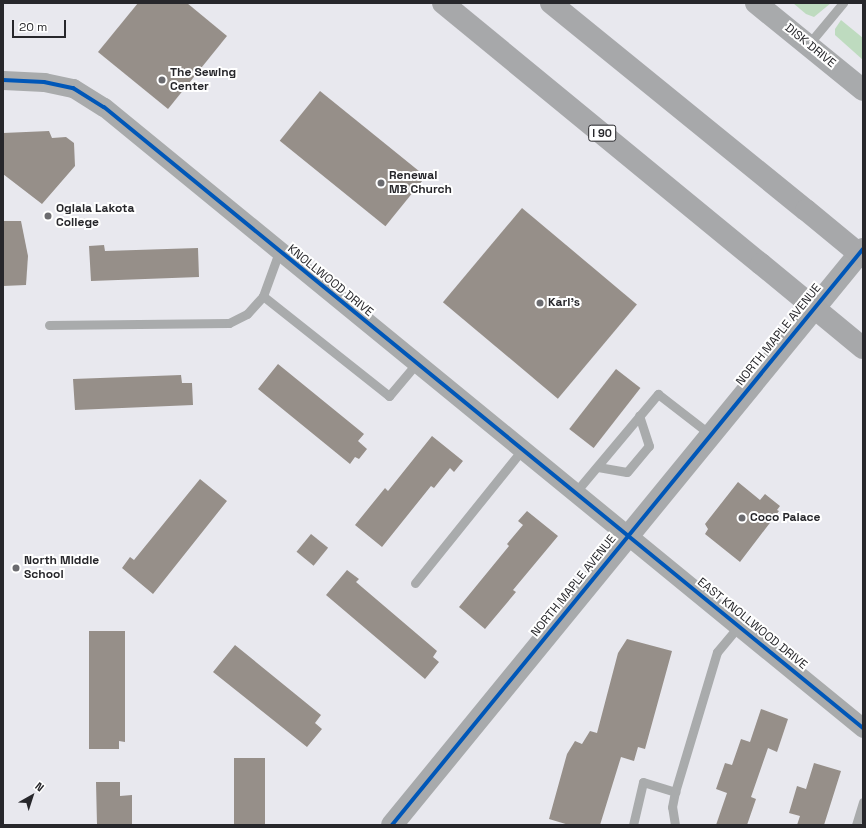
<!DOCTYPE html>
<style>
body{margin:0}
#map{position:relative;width:866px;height:828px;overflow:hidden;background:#e8e8ee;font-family:"Space Grotesk",sans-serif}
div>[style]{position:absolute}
.green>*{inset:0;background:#bedbbf}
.building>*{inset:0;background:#968f89;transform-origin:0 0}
.lane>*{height:9px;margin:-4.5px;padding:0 4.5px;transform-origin:4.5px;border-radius:4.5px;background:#a9abac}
.street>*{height:19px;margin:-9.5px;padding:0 9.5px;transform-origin:9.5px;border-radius:9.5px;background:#a9abac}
.secondary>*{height:22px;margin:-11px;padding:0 11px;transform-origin:11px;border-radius:11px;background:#a8aaac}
.highway>*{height:22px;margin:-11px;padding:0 11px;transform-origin:11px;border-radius:11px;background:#a7a8aa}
.highway-bridge>*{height:22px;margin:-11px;padding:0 11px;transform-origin:11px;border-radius:11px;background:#a7a8aa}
.cycleway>*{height:4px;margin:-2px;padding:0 2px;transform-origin:2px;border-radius:2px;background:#0057b8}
.dots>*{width:11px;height:11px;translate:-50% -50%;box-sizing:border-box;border:2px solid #fff;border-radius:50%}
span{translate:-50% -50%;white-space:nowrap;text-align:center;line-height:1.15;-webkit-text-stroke:4px #fff;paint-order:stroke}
.shield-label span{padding:1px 3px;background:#fff;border:1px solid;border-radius:3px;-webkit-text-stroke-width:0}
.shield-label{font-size:11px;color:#27272b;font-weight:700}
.street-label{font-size:12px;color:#27272b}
.poi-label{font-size:12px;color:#27272b;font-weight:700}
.left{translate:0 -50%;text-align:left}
.frame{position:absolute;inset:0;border:4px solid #27272b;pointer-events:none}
.north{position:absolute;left:12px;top:776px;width:40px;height:40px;-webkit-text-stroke:3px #fff;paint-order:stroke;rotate:39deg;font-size:11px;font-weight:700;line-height:16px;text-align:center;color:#27272b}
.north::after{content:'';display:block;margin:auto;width:14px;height:18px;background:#27272b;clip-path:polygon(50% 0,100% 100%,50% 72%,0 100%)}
.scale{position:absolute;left:12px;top:20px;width:54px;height:18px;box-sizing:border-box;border:2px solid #27272b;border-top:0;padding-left:5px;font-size:12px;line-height:14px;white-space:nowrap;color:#27272b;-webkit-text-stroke:3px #fff;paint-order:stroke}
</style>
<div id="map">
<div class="green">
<i style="clip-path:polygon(793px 3px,831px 3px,814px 17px,806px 14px)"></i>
<i style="clip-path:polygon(841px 20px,863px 38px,863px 60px,835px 35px,835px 29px)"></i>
</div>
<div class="building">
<i style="clip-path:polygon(138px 3px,187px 3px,227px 36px,168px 109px,98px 52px)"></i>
<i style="left:320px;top:91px;width:136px;height:64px;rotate:39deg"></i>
<i style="clip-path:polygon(49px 131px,52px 138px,66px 137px,74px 143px,75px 166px,42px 204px,3px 174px,3px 133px)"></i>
<i style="left:522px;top:208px;width:150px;height:123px;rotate:40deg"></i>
<i style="clip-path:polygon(3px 221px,21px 221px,28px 256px,26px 285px,3px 286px)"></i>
<i style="clip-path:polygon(104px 245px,105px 251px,198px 248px,199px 277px,91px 281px,89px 246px)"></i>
<i style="clip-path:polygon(278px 364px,364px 434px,358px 441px,367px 449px,359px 459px,355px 457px,350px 464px,258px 389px)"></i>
<i style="left:616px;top:369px;width:31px;height:76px;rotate:38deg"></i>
<i style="clip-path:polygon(181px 375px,182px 383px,192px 383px,193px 405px,75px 410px,73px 379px)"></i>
<i style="clip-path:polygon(432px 436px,463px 461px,454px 472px,450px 468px,434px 488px,431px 486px,382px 547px,355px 525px,385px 488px,388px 491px)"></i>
<i style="clip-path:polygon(200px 479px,227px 501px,153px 594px,122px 568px,130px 557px,134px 560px)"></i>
<i style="clip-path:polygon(738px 482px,760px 500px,765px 494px,780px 506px,777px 510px,779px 511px,740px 562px,705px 534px,708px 529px,705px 524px)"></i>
<i style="clip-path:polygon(527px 511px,558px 536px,513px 590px,516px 592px,485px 629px,459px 607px,509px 546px,507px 544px,523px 525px,518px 521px)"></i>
<i style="left:311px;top:534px;width:22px;height:23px;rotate:39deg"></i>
<i style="clip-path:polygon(347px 570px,359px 579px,356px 582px,437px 651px,433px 657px,439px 662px,425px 679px,326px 595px)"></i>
<i style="clip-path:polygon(89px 631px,125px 631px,125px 742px,119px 741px,119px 749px,89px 749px)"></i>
<i style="clip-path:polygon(627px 639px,672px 651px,645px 749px,638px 747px,634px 761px,621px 757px,600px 825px,569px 825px,549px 819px,567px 754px,575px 741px,582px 744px,590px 731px,597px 733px,618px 653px)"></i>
<i style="clip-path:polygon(235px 645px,321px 715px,315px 723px,322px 729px,307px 747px,213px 672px)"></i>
<i style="clip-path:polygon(761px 709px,788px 719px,777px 752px,768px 748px,751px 797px,756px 799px,747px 825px,716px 825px,727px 793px,716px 789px,725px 763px,732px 765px,741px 739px,750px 742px)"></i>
<i style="left:234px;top:758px;width:31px;height:67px"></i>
<i style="clip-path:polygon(814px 763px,841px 771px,824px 825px,797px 825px,800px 816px,789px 813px,797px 786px,806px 789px)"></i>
<i style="clip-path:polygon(96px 782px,120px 782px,120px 796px,132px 795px,132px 825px,97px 825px)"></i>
</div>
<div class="lane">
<i style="left:808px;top:45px;width:55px;rotate:-50.2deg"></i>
<i style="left:263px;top:296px;width:161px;rotate:38.4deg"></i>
<i style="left:389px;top:396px;width:42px;rotate:-49.8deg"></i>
<i style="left:49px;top:325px;width:180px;rotate:-0.6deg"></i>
<i style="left:229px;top:323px;width:20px;rotate:-27deg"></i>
<i style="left:247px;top:314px;width:24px;rotate:-48deg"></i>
<i style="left:263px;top:296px;width:47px;rotate:-70deg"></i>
<i style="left:598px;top:467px;width:29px;rotate:10deg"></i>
<i style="left:627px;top:472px;width:34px;rotate:-50deg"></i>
<i style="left:649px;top:446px;width:32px;rotate:-108deg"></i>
<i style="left:574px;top:494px;width:131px;rotate:-50deg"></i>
<i style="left:658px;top:394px;width:67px;rotate:37.7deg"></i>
<i style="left:415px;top:583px;width:169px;rotate:-51.2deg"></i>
<i style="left:633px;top:825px;width:44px;rotate:-76.9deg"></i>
<i style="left:643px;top:782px;width:34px;rotate:17deg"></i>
<i style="left:675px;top:825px;width:18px;rotate:-99deg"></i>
<i style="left:672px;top:807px;width:15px;rotate:-79deg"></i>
<i style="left:675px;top:792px;width:146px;rotate:-73.3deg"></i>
<i style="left:717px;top:652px;width:34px;rotate:-50deg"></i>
<i style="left:856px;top:825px;width:24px;rotate:-73deg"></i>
</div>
<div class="street">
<i style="left:3px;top:80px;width:41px;rotate:2.8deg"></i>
<i style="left:44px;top:82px;width:30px;rotate:12deg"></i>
<i style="left:73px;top:88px;width:36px;rotate:32deg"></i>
<i style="left:104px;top:107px;width:981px;rotate:39.29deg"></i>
</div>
<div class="secondary">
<i style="left:756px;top:3px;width:138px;rotate:39.1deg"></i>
<i style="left:392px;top:825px;width:744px;rotate:-50.73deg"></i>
</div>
<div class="highway">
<i style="left:443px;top:3px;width:411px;rotate:39.4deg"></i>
<i style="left:551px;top:3px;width:328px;rotate:39.1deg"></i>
</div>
<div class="highway-bridge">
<i style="left:806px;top:210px;width:74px;rotate:39.5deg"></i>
<i style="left:761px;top:264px;width:132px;rotate:39.5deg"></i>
</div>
<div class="cycleway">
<i style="left:3px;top:80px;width:41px;rotate:2.8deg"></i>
<i style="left:44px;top:82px;width:30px;rotate:12deg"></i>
<i style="left:73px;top:88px;width:36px;rotate:32deg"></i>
<i style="left:104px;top:107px;width:981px;rotate:39.29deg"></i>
<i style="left:392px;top:825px;width:744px;rotate:-50.73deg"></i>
</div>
<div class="dots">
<i style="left:162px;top:80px;background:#6b6b6f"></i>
<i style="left:381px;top:183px;background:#6b6b6f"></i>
<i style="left:48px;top:216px;background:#6b6b6f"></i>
<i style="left:540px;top:303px;background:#6b6b6f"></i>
<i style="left:742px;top:518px;background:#6b6b6f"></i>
<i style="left:16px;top:568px;background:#6b6b6f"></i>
</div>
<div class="shield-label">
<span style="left:602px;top:133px">I 90</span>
</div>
<div class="street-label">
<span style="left:810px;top:46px;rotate:39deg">DISK DRIVE</span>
<span style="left:330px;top:281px;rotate:39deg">KNOLLWOOD DRIVE</span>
<span style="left:779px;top:335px;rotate:-51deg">NORTH MAPLE AVENUE</span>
<span style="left:574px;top:586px;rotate:-51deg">NORTH MAPLE AVENUE</span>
<span style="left:752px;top:624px;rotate:39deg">EAST KNOLLWOOD DRIVE</span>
</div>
<div class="poi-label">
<span class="left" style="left:170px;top:80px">The Sewing<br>Center</span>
<span class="left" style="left:389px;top:183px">Renewal<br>MB Church</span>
<span class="left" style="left:56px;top:216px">Oglala Lakota<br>College</span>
<span class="left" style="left:548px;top:303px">Karl's</span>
<span class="left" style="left:750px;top:518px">Coco Palace</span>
<span class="left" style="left:24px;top:568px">North Middle<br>School</span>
</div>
<div class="frame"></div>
<div class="north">N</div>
<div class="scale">20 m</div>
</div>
